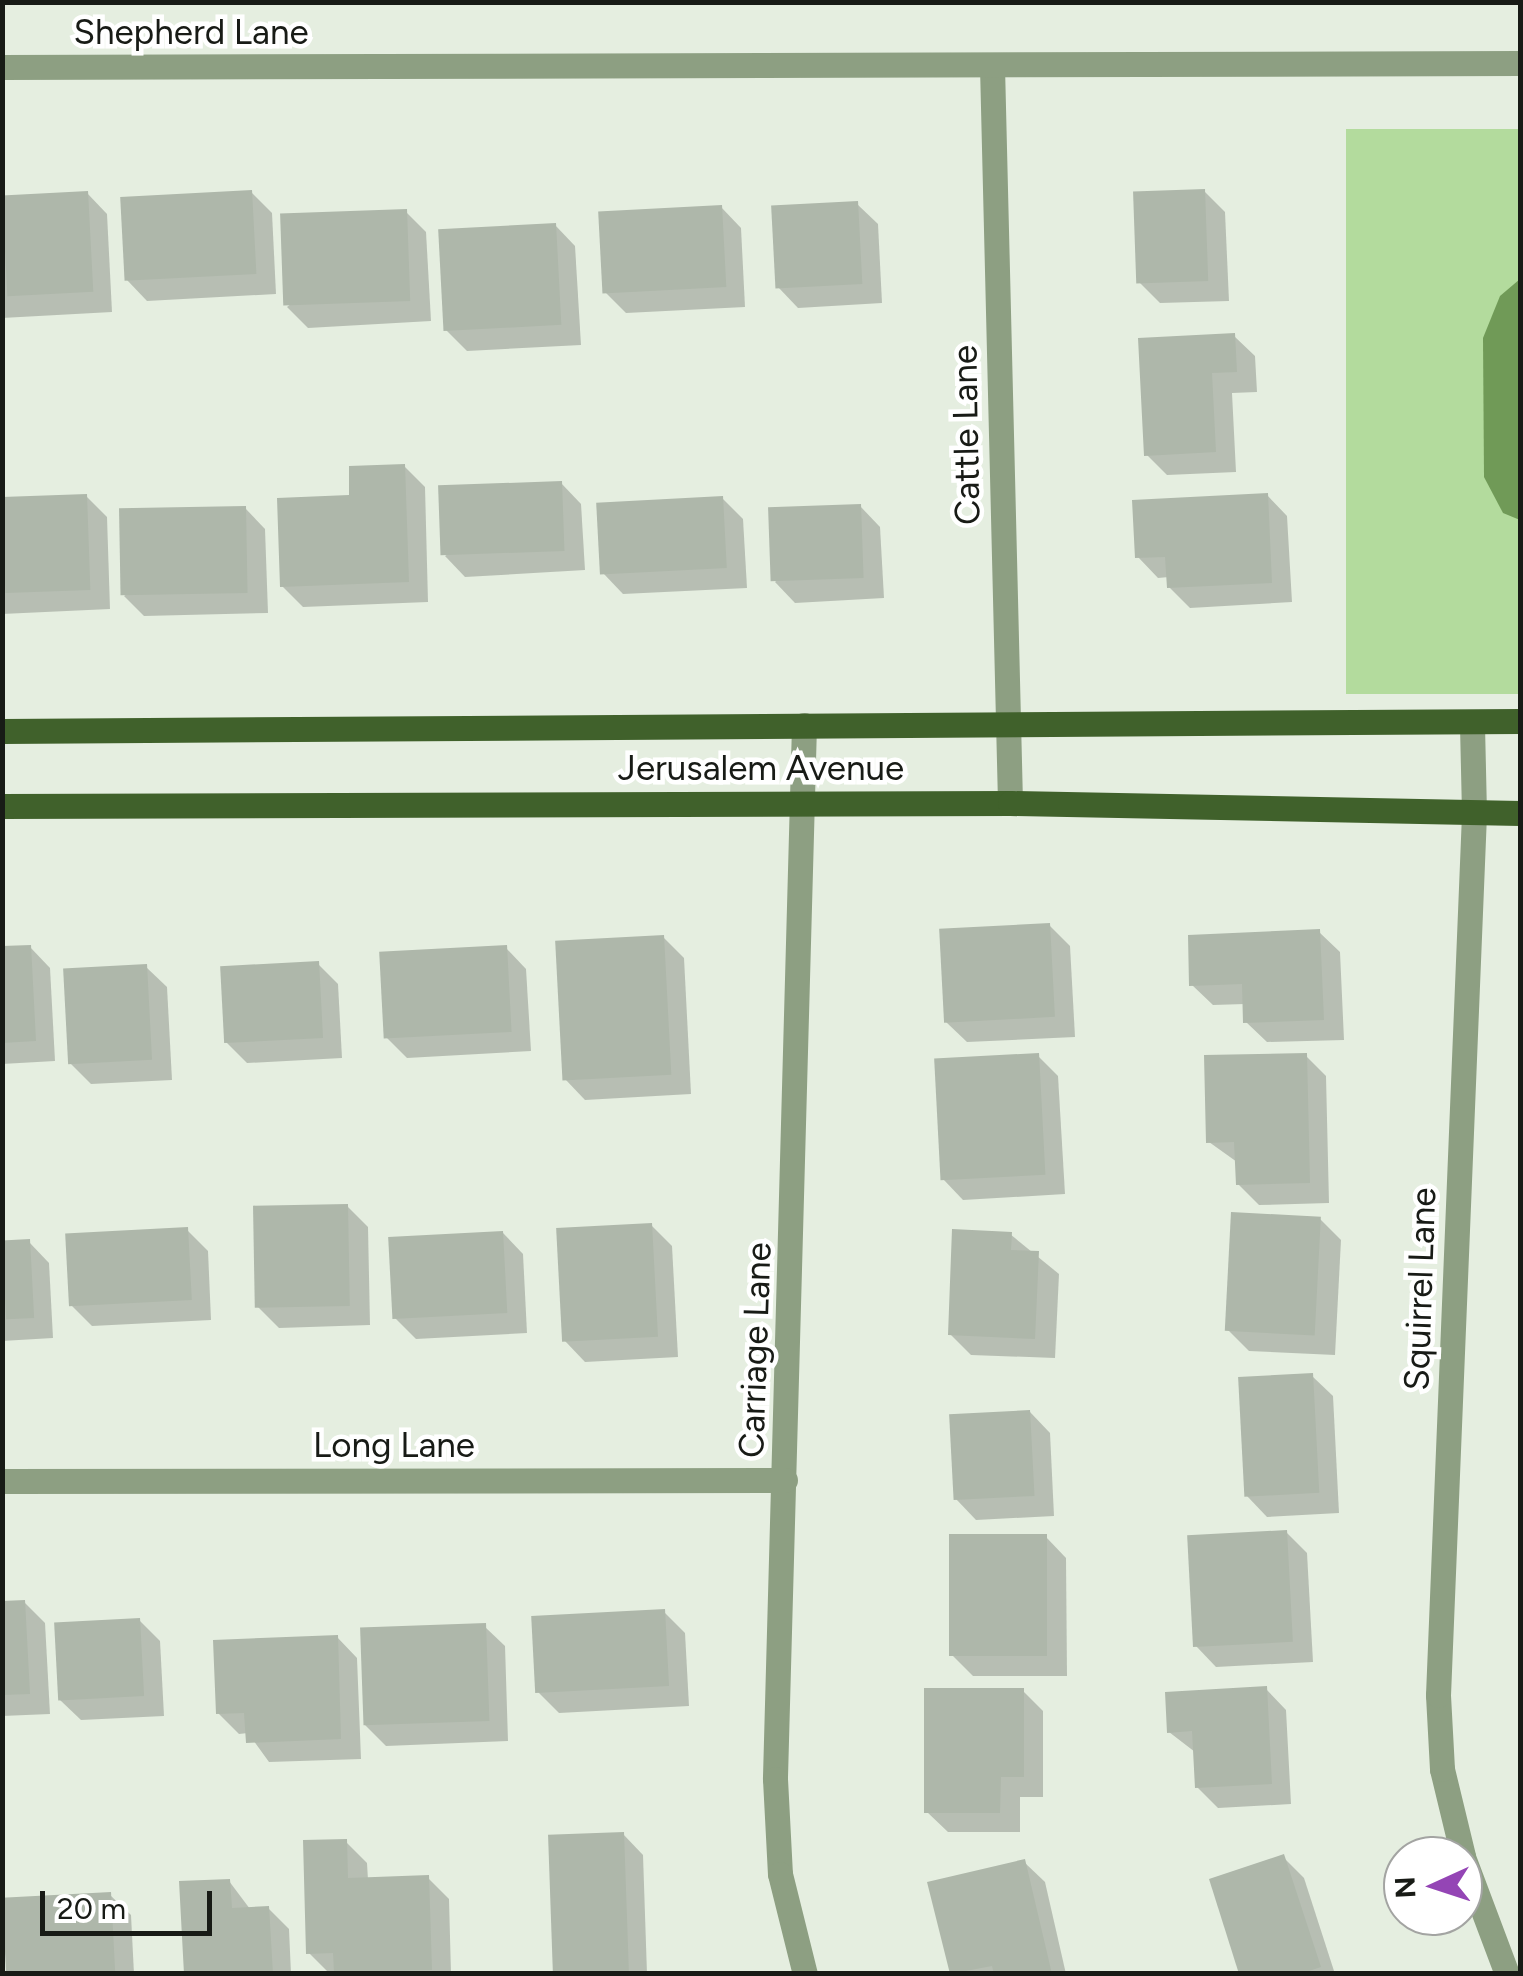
<!DOCTYPE html>
<style>
body{margin:0}
#map{position:relative;width:1523px;height:1976px;overflow:hidden;background:#e5eee0;font-family:Figtree,sans-serif}
div>[style]{position:absolute}
.green>*{inset:0;background:#b3db9d;transform-origin:0 0}
.water>*{inset:0;background:#709a57}
.shadow>*{inset:0;background:#0003}
.building>*{inset:0;background:#aeb7aa;transform-origin:0 0}
.minor>*{height:25px;margin:-12.5px;padding:0 12.5px;transform-origin:12.5px;border-radius:12.5px;background:#8d9f82}
.major>*{height:25px;margin:-12.5px;padding:0 12.5px;transform-origin:12.5px;border-radius:12.5px;background:#40612b}
span{translate:-50% -50%;white-space:nowrap;text-align:center;line-height:1.15;-webkit-text-stroke:9px #fff;paint-order:stroke}
.street-label{font-size:35px;color:#181b16}
.frame{position:absolute;inset:0;border:5px solid #181b16;pointer-events:none}
.north{position:absolute;left:1383px;top:1836px;width:100px;height:100px;box-sizing:border-box;background:#fff;border:2px solid #a3a4a2;border-radius:50%;rotate:267deg;font-size:28px;font-weight:700;line-height:40px;text-align:center;color:#181b16}
.north::after{content:'';display:block;margin:auto;width:35px;height:45px;background:#9445b5;clip-path:polygon(50% 0,100% 100%,50% 72%,0 100%)}
.scale{position:absolute;left:40px;top:1891px;width:172px;height:45px;box-sizing:border-box;border:5px solid #181b16;border-top:0;padding-left:12px;font-size:30px;line-height:35px;white-space:nowrap;color:#181b16;-webkit-text-stroke:8px #fff;paint-order:stroke}
</style>
<div id="map">
<div class="green">
<i style="left:1346px;top:129px;width:174px;height:565px"></i>
</div>
<div class="water">
<i style="clip-path:polygon(1520px 279px,1520px 520px,1503px 513px,1484px 477px,1483px 338px,1500px 296px)"></i>
</div>
<div class="shadow">
<i style="clip-path:polygon(1204px 191px,1225px 212px,1229px 301px,1160px 303px,1140px 283px)"></i>
<i style="clip-path:polygon(251px 192px,272px 213px,276px 294px,147px 301px,127px 280px)"></i>
<i style="clip-path:polygon(87px 193px,107px 214px,112px 312px,2px 318px,2px 198px)"></i>
<i style="clip-path:polygon(857px 204px,878px 224px,882px 303px,798px 308px,778px 287px)"></i>
<i style="clip-path:polygon(721px 207px,741px 228px,745px 307px,626px 313px,605px 292px)"></i>
<i style="clip-path:polygon(406px 212px,426px 232px,431px 321px,308px 328px,287px 307px)"></i>
<i style="clip-path:polygon(555px 225px,575px 246px,581px 345px,467px 351px,446px 330px)"></i>
<i style="clip-path:polygon(1234px 336px,1255px 356px,1257px 392px,1232px 393px,1236px 472px,1167px 475px,1147px 455px)"></i>
<i style="clip-path:polygon(404px 466px,425px 487px,428px 602px,303px 607px,282px 586px,352px 498px)"></i>
<i style="clip-path:polygon(561px 483px,581px 504px,585px 570px,465px 577px,445px 556px)"></i>
<i style="clip-path:polygon(1267px 495px,1287px 516px,1292px 602px,1190px 608px,1169px 587px,1169px 577px,1158px 578px,1138px 557px)"></i>
<i style="clip-path:polygon(86px 496px,107px 517px,110px 609px,2px 614px,2px 500px)"></i>
<i style="clip-path:polygon(722px 498px,743px 519px,747px 588px,623px 594px,603px 573px)"></i>
<i style="clip-path:polygon(860px 506px,880px 527px,884px 598px,795px 603px,775px 582px)"></i>
<i style="clip-path:polygon(245px 508px,265px 529px,268px 613px,144px 616px,124px 596px)"></i>
<i style="clip-path:polygon(1049px 925px,1070px 946px,1075px 1037px,967px 1042px,946px 1022px)"></i>
<i style="clip-path:polygon(1319px 932px,1340px 952px,1344px 1040px,1267px 1042px,1246px 1022px,1245px 1004px,1213px 1005px,1192px 985px)"></i>
<i style="clip-path:polygon(663px 937px,684px 958px,691px 1094px,585px 1100px,565px 1079px)"></i>
<i style="clip-path:polygon(30px 947px,50px 968px,55px 1061px,2px 1064px,2px 949px)"></i>
<i style="clip-path:polygon(506px 948px,526px 969px,531px 1051px,407px 1058px,386px 1037px)"></i>
<i style="clip-path:polygon(318px 964px,338px 984px,342px 1058px,247px 1063px,226px 1042px)"></i>
<i style="clip-path:polygon(146px 967px,167px 987px,172px 1080px,91px 1084px,70px 1063px)"></i>
<i style="clip-path:polygon(1038px 1056px,1058px 1076px,1065px 1194px,963px 1200px,943px 1179px)"></i>
<i style="clip-path:polygon(1306px 1056px,1326px 1076px,1329px 1203px,1259px 1205px,1238px 1184px,1237px 1162px,1209px 1142px)"></i>
<i style="clip-path:polygon(347px 1206px,368px 1227px,370px 1325px,279px 1328px,258px 1307px)"></i>
<i style="clip-path:polygon(1320px 1219px,1341px 1240px,1335px 1355px,1249px 1351px,1228px 1330px)"></i>
<i style="clip-path:polygon(652px 1226px,672px 1246px,678px 1357px,585px 1362px,565px 1341px)"></i>
<i style="clip-path:polygon(187px 1230px,208px 1251px,211px 1320px,92px 1326px,71px 1305px)"></i>
<i style="clip-path:polygon(503px 1233px,523px 1254px,527px 1333px,416px 1339px,395px 1318px)"></i>
<i style="clip-path:polygon(1010px 1234px,1059px 1274px,1055px 1358px,971px 1355px,950px 1334px)"></i>
<i style="clip-path:polygon(29px 1242px,49px 1263px,53px 1338px,2px 1341px,2px 1243px)"></i>
<i style="clip-path:polygon(1312px 1376px,1333px 1396px,1339px 1513px,1267px 1517px,1247px 1496px)"></i>
<i style="clip-path:polygon(1030px 1412px,1050px 1433px,1054px 1516px,976px 1520px,956px 1499px)"></i>
<i style="clip-path:polygon(1286px 1532px,1307px 1553px,1313px 1662px,1216px 1667px,1196px 1646px)"></i>
<i style="clip-path:polygon(1046px 1537px,1066px 1558px,1067px 1676px,973px 1676px,952px 1655px)"></i>
<i style="clip-path:polygon(24px 1602px,45px 1623px,50px 1714px,2px 1716px,2px 1603px)"></i>
<i style="clip-path:polygon(664px 1612px,685px 1633px,689px 1706px,559px 1713px,538px 1692px)"></i>
<i style="clip-path:polygon(139px 1620px,160px 1641px,164px 1716px,81px 1720px,60px 1700px)"></i>
<i style="clip-path:polygon(484px 1626px,505px 1646px,508px 1741px,386px 1746px,365px 1725px)"></i>
<i style="clip-path:polygon(337px 1637px,357px 1658px,361px 1759px,269px 1762px,248px 1733px,239px 1734px,218px 1713px)"></i>
<i style="clip-path:polygon(1266px 1689px,1286px 1710px,1291px 1804px,1218px 1808px,1197px 1787px,1195px 1752px,1169px 1732px)"></i>
<i style="clip-path:polygon(1023px 1691px,1043px 1711px,1043px 1797px,1020px 1797px,1020px 1832px,948px 1832px,927px 1812px)"></i>
<i style="clip-path:polygon(623px 1834px,643px 1855px,647px 1974px,554px 1974px)"></i>
<i style="clip-path:polygon(346px 1842px,367px 1863px,368px 1880px,428px 1878px,449px 1899px,451px 1974px,329px 1973px,309px 1953px)"></i>
<i style="clip-path:polygon(1283px 1857px,1304px 1878px,1335px 1974px,1242px 1974px)"></i>
<i style="clip-path:polygon(1024px 1862px,1045px 1882px,1066px 1974px,952px 1974px)"></i>
<i style="clip-path:polygon(229px 1881px,250px 1909px,268px 1908px,289px 1929px,291px 1974px,186px 1974px)"></i>
<i style="clip-path:polygon(110px 1895px,131px 1915px,134px 1974px,2px 1974px)"></i>
</div>
<div class="building">
<i style="left:1205px;top:189px;width:92px;height:72px;rotate:88deg"></i>
<i style="left:252px;top:190px;width:84px;height:132px;rotate:87deg"></i>
<i style="left:88px;top:191px;width:101px;height:86px;rotate:87deg"></i>
<i style="left:858px;top:201px;width:83px;height:87px;rotate:87deg"></i>
<i style="left:722px;top:205px;width:82px;height:124px;rotate:87deg"></i>
<i style="left:407px;top:209px;width:92px;height:127px;rotate:88deg"></i>
<i style="left:556px;top:223px;width:102px;height:118px;rotate:87deg"></i>
<i style="clip-path:polygon(1235px 333px,1237px 372px,1212px 373px,1216px 452px,1144px 456px,1138px 338px)"></i>
<i style="clip-path:polygon(405px 464px,409px 582px,280px 587px,277px 498px,349px 495px,349px 466px)"></i>
<i style="left:562px;top:481px;width:70px;height:124px;rotate:88deg"></i>
<i style="clip-path:polygon(1268px 493px,1272px 583px,1167px 588px,1165px 557px,1135px 558px,1132px 500px)"></i>
<i style="left:87px;top:494px;width:96px;height:85px;rotate:88deg"></i>
<i style="left:723px;top:496px;width:72px;height:127px;rotate:87deg"></i>
<i style="left:861px;top:504px;width:74px;height:93px;rotate:88deg"></i>
<i style="left:246px;top:506px;width:87px;height:127px;rotate:89deg"></i>
<i style="left:1050px;top:923px;width:94px;height:111px;rotate:87deg"></i>
<i style="clip-path:polygon(1320px 929px,1324px 1020px,1243px 1023px,1242px 984px,1189px 986px,1188px 935px)"></i>
<i style="left:664px;top:935px;width:140px;height:109px;rotate:87deg"></i>
<i style="clip-path:polygon(31px 945px,36px 1041px,2px 1043px,2px 946px)"></i>
<i style="left:507px;top:945px;width:87px;height:128px;rotate:87deg"></i>
<i style="left:319px;top:961px;width:77px;height:99px;rotate:87deg"></i>
<i style="left:147px;top:964px;width:96px;height:84px;rotate:87deg"></i>
<i style="left:1039px;top:1053px;width:122px;height:105px;rotate:87deg"></i>
<i style="clip-path:polygon(1307px 1053px,1310px 1183px,1236px 1185px,1234px 1142px,1206px 1143px,1204px 1055px)"></i>
<i style="left:348px;top:1204px;width:102px;height:95px;rotate:89deg"></i>
<i style="left:1231px;top:1212px;width:90px;height:119px;rotate:3deg"></i>
<i style="left:652px;top:1223px;width:114px;height:96px;rotate:87deg"></i>
<i style="left:188px;top:1227px;width:73px;height:123px;rotate:87deg"></i>
<i style="clip-path:polygon(952px 1229px,1012px 1232px,1011px 1250px,1039px 1251px,1035px 1339px,948px 1335px)"></i>
<i style="left:503px;top:1231px;width:82px;height:115px;rotate:87deg"></i>
<i style="left:30px;top:1239px;width:79px;height:28px;rotate:87deg"></i>
<i style="left:1313px;top:1373px;width:120px;height:75px;rotate:87deg"></i>
<i style="left:1030px;top:1410px;width:86px;height:81px;rotate:87deg"></i>
<i style="left:1287px;top:1530px;width:112px;height:100px;rotate:87deg"></i>
<i style="left:1047px;top:1534px;width:122px;height:98px;rotate:90deg"></i>
<i style="clip-path:polygon(25px 1600px,30px 1694px,2px 1695px,2px 1601px)"></i>
<i style="left:665px;top:1609px;width:77px;height:134px;rotate:87deg"></i>
<i style="left:140px;top:1618px;width:78px;height:86px;rotate:87deg"></i>
<i style="left:486px;top:1623px;width:98px;height:126px;rotate:88deg"></i>
<i style="clip-path:polygon(338px 1635px,341px 1739px,246px 1743px,244px 1713px,216px 1714px,213px 1640px)"></i>
<i style="clip-path:polygon(1267px 1686px,1272px 1784px,1195px 1788px,1192px 1731px,1167px 1733px,1165px 1692px)"></i>
<i style="clip-path:polygon(924px 1688px,1024px 1688px,1024px 1777px,1001px 1777px,1000px 1813px,924px 1813px)"></i>
<i style="left:624px;top:1832px;width:142px;height:76px;rotate:88deg"></i>
<i style="clip-path:polygon(347px 1839px,348px 1878px,429px 1875px,432px 1970px,334px 1972px,333px 1953px,306px 1954px,303px 1840px)"></i>
<i style="clip-path:polygon(1284px 1854px,1321px 1967px,1300px 1974px,1239px 1974px,1209px 1879px)"></i>
<i style="clip-path:polygon(1025px 1859px,1052px 1974px,994px 1974px,992px 1966px,950px 1974px,927px 1882px)"></i>
<i style="clip-path:polygon(230px 1879px,232px 1908px,269px 1906px,273px 1974px,184px 1974px,179px 1881px)"></i>
<i style="left:111px;top:1892px;width:82px;height:109px;rotate:87deg"></i>
</div>
<div class="minor">
<i style="left:992px;top:66px;width:737px;rotate:88.6deg"></i>
<i style="left:2px;top:67px;width:1518px;rotate:-0.15deg"></i>
<i style="left:804px;top:725px;width:1054px;rotate:91.58deg"></i>
<i style="left:775px;top:1779px;width:95px;rotate:87deg"></i>
<i style="left:780px;top:1874px;width:103px;rotate:76deg"></i>
<i style="left:2px;top:1481px;width:783px;rotate:-0.07deg"></i>
<i style="left:1463px;top:1856px;width:89px;rotate:-103.6deg"></i>
<i style="left:1442px;top:1769px;width:74px;rotate:-93.1deg"></i>
<i style="left:1438px;top:1695px;width:883px;rotate:-87.66deg"></i>
<i style="left:1474px;top:813px;width:91px;rotate:-91.3deg"></i>
<i style="left:1463px;top:1857px;width:125px;rotate:69.4deg"></i>
</div>
<div class="major">
<i style="left:2px;top:731px;width:1518px;rotate:-0.38deg"></i>
<i style="left:2px;top:806px;width:1008px;rotate:-0.17deg"></i>
<i style="left:1010px;top:803px;width:510px;rotate:1.12deg"></i>
</div>
<div class="street-label">
<span style="left:191px;top:32px">Shepherd Lane</span>
<span style="left:966px;top:435px;rotate:-91deg">Cattle Lane</span>
<span style="left:761px;top:768px">Jerusalem Avenue</span>
<span style="left:1420px;top:1289px;rotate:-88deg">Squirrel Lane</span>
<span style="left:755px;top:1350px;rotate:-88deg">Carriage Lane</span>
<span style="left:394px;top:1445px">Long Lane</span>
</div>
<div class="frame"></div>
<div class="north">N</div>
<div class="scale">20 m</div>
</div>
